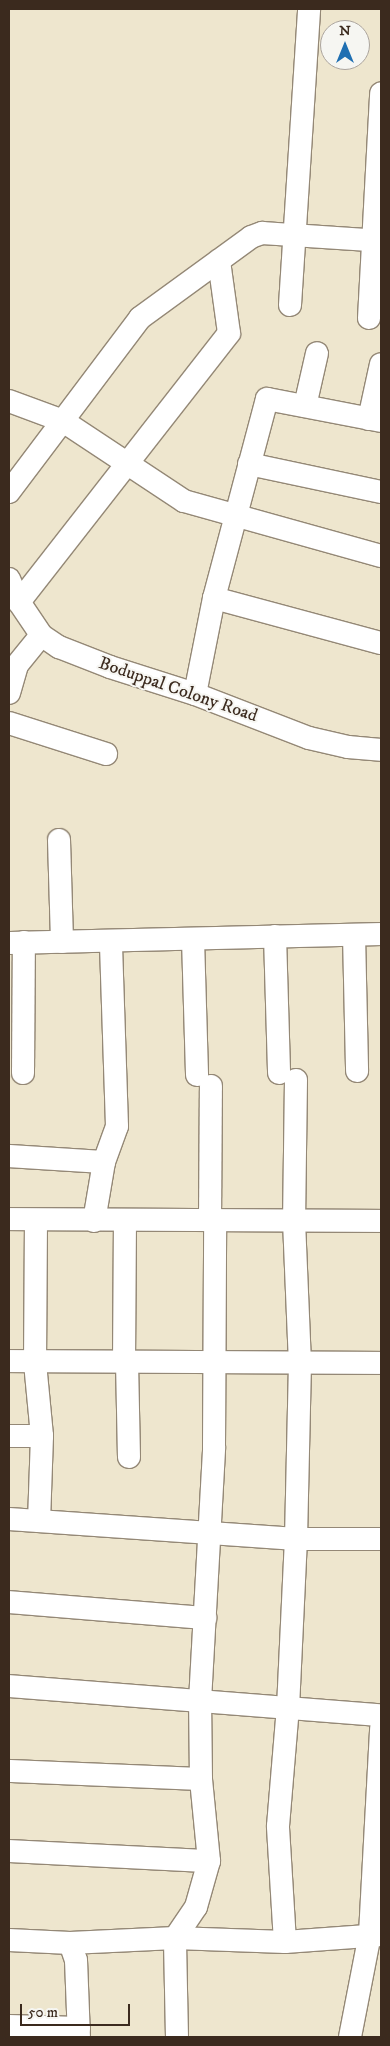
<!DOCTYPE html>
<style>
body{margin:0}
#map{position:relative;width:390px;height:2046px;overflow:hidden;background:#eee6ce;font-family:"IM FELL DW Pica",serif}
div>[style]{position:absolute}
.roads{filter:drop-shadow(1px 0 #948876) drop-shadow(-1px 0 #948876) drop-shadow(0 1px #948876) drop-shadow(0 -1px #948876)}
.minor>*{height:22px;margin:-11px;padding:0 11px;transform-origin:11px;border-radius:11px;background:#fff}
span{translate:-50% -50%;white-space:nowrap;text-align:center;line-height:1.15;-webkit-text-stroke:4px #f6f6f2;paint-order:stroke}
.street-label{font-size:18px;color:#3b2a1e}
.frame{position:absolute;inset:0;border:10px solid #3b2a1e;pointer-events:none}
.north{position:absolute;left:320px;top:20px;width:50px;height:50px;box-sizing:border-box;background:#f6f6f2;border:1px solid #aba49d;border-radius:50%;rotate:0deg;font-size:14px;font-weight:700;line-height:20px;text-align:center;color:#3b2a1e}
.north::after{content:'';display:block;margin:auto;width:18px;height:22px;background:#1f6fb2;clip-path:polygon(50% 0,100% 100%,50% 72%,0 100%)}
.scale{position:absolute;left:20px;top:2004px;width:110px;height:22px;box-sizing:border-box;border:2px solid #3b2a1e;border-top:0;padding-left:6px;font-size:15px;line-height:18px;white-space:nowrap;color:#3b2a1e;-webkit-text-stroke:4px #f6f6f2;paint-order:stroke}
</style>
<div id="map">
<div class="roads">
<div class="minor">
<i style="left:290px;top:305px;width:297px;rotate:-86.3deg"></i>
<i style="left:369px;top:318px;width:225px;rotate:-86.9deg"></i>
<i style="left:9px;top:401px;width:58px;rotate:20.3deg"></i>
<i style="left:63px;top:421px;width:145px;rotate:33.5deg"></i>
<i style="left:184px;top:501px;width:205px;rotate:15.6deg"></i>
<i style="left:305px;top:406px;width:54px;rotate:-77.2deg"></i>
<i style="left:369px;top:419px;width:56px;rotate:-77.7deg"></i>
<i style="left:249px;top:464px;width:135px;rotate:12deg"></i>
<i style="left:9px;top:492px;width:218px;rotate:-53deg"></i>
<i style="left:140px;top:318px;width:137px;rotate:-36.1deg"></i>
<i style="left:251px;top:237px;width:12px;rotate:-20deg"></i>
<i style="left:262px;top:233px;width:119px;rotate:3.8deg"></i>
<i style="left:9px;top:579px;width:25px;rotate:67deg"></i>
<i style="left:19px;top:602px;width:40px;rotate:56deg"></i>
<i style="left:41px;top:635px;width:22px;rotate:34deg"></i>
<i style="left:59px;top:647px;width:55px;rotate:21.4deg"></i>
<i style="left:110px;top:667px;width:89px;rotate:17.6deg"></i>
<i style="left:195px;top:694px;width:122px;rotate:21.1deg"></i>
<i style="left:309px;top:738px;width:40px;rotate:13deg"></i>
<i style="left:348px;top:747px;width:33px;rotate:5deg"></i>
<i style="left:214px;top:598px;width:173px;rotate:15.1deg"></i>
<i style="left:19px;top:602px;width:341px;rotate:-52deg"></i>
<i style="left:229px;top:333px;width:73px;rotate:-97.9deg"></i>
<i style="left:9px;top:693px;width:29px;rotate:-74deg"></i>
<i style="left:17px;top:665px;width:38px;rotate:-51deg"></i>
<i style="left:195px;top:694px;width:98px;rotate:-78.8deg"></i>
<i style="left:214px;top:598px;width:206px;rotate:-75.1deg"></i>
<i style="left:267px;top:399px;width:116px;rotate:10.9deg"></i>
<i style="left:9px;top:723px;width:102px;rotate:17.7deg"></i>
<i style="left:59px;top:840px;width:102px;rotate:88.3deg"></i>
<i style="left:354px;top:935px;width:136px;rotate:88.7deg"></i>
<i style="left:275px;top:936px;width:137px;rotate:88.3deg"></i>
<i style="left:193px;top:939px;width:136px;rotate:88.3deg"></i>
<i style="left:9px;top:943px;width:372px;rotate:-1.4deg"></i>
<i style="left:23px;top:1073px;width:131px;rotate:-89.6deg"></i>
<i style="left:9px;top:1156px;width:95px;rotate:3.6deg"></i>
<i style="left:9px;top:1219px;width:372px;rotate:0.3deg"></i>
<i style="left:36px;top:1220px;width:143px;rotate:90.4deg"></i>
<i style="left:35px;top:1363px;width:73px;rotate:84.5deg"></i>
<i style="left:42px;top:1436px;width:85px;rotate:92deg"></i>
<i style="left:210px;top:1220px;width:134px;rotate:-89.6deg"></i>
<i style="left:94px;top:1221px;width:60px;rotate:-80.4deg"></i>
<i style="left:104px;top:1162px;width:38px;rotate:-70deg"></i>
<i style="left:117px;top:1126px;width:184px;rotate:-91.9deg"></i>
<i style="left:9px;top:1361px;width:372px;rotate:0.3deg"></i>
<i style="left:124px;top:1362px;width:141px;rotate:-89.6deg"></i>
<i style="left:127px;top:1362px;width:95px;rotate:88.8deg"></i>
<i style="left:9px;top:1436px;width:33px"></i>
<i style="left:9px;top:1519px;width:288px;rotate:4deg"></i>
<i style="left:296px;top:1539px;width:85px"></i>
<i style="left:9px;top:1602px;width:197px;rotate:4.7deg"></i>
<i style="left:9px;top:1686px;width:373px;rotate:4.5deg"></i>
<i style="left:9px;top:1771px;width:192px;rotate:2.4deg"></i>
<i style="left:9px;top:1851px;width:200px;rotate:2.9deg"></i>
<i style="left:9px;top:1940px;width:61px;rotate:2.8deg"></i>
<i style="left:70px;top:1943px;width:105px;rotate:-2.7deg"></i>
<i style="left:175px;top:1938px;width:110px;rotate:2.1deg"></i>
<i style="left:285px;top:1942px;width:96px;rotate:-4.2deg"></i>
<i style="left:285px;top:1942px;width:116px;rotate:-93.5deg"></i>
<i style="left:278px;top:1826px;width:118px;rotate:-85.2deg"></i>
<i style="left:288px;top:1708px;width:169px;rotate:-87.3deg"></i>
<i style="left:296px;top:1539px;width:175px;rotate:-88.7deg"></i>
<i style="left:300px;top:1364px;width:141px;rotate:-92.4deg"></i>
<i style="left:294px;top:1223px;width:143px;rotate:-89.2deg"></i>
<i style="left:70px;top:1943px;width:18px;rotate:71deg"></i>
<i style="left:76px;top:1960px;width:77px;rotate:87.8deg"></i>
<i style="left:9px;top:2026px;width:70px;rotate:1.6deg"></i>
<i style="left:177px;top:2037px;width:99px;rotate:-91.2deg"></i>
<i style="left:175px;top:1938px;width:37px;rotate:-56deg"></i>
<i style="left:196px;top:1907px;width:48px;rotate:-74.2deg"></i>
<i style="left:209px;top:1861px;width:82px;rotate:-95.6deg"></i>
<i style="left:201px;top:1779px;width:78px;rotate:-90.7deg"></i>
<i style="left:200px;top:1701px;width:254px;rotate:-86.8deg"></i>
<i style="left:214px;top:1447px;width:228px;rotate:-89.7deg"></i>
<i style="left:350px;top:2037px;width:105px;rotate:-79deg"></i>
<i style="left:370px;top:1934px;width:206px;rotate:-86.9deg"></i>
</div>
</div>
<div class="street-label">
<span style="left:178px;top:690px;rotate:19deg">Boduppal Colony Road</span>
</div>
<div class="frame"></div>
<div class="north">N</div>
<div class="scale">50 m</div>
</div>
